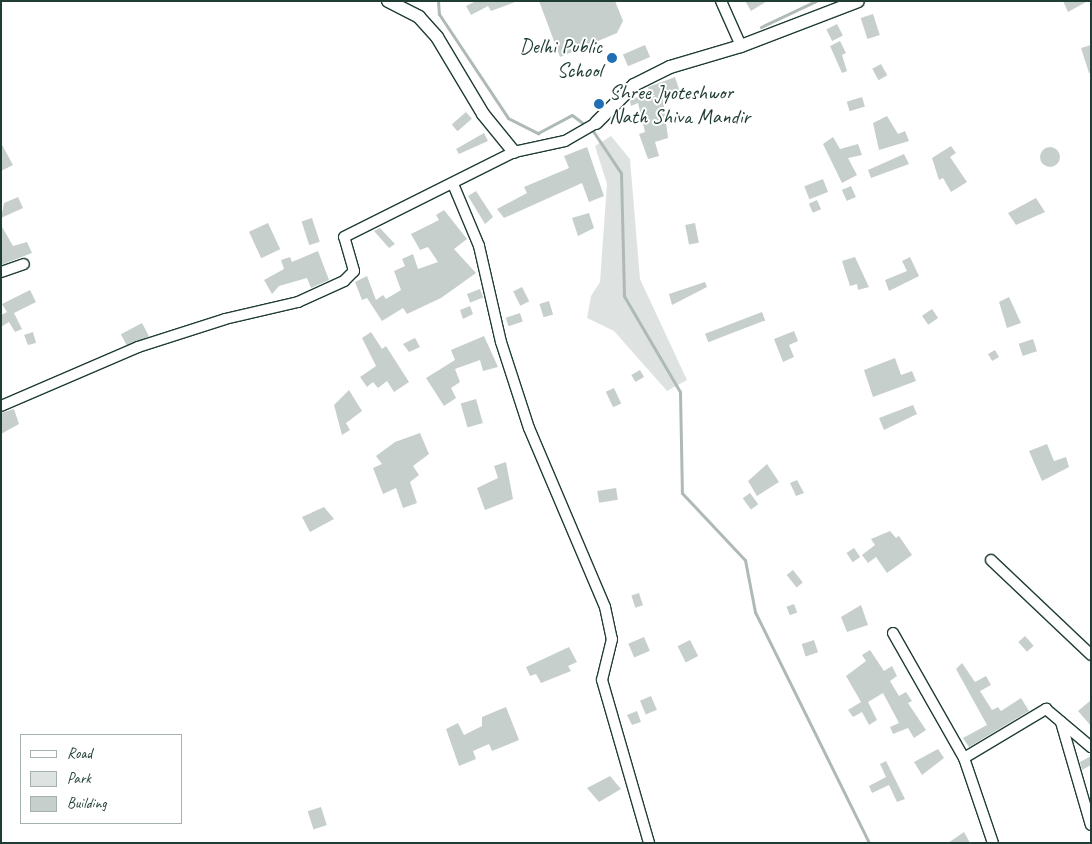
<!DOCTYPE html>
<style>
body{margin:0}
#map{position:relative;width:1092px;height:844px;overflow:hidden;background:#fff;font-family:Caveat,sans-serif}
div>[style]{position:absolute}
.green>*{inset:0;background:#dee3e2}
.stream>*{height:3px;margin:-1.5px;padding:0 1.5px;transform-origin:1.5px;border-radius:1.5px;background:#afbab7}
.building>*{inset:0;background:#c7cfcc;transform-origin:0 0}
.round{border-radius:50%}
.roads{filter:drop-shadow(1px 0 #1f3d34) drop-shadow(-1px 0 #1f3d34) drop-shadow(0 1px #1f3d34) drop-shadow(0 -1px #1f3d34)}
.minor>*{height:10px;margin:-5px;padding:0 5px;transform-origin:5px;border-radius:5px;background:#fff}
.tertiary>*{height:12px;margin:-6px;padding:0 6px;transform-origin:6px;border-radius:6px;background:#fff}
.dots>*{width:14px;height:14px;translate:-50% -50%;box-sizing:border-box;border:2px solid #fff;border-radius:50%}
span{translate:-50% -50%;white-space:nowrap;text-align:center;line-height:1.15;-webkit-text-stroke:4px #fff;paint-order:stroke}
.poi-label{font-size:21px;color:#1f3d34}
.right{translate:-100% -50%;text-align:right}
.left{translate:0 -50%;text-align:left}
.frame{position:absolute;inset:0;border:2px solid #1f3d34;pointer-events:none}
.legend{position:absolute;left:20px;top:734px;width:162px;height:90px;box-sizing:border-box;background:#fff;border:1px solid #a5b1ae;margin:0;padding:6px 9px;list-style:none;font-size:15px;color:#1f3d34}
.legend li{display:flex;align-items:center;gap:10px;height:25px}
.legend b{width:25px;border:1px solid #a5b1ae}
</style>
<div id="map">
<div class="green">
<i style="clip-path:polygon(611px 136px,630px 159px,640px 279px,687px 380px,667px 391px,614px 331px,587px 318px,591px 296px,600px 282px,607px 184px,595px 146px)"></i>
</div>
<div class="stream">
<i style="left:438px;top:1px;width:13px;rotate:86deg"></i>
<i style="left:439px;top:14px;width:125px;rotate:56.4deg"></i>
<i style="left:508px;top:118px;width:34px;rotate:27deg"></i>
<i style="left:538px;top:133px;width:38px;rotate:-28deg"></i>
<i style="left:572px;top:115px;width:26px;rotate:37deg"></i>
<i style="left:593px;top:131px;width:50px;rotate:56.3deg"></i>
<i style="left:621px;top:173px;width:123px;rotate:88.6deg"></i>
<i style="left:624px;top:296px;width:111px;rotate:59.7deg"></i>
<i style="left:680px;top:392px;width:101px;rotate:88.9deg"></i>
<i style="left:682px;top:493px;width:92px;rotate:46.8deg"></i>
<i style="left:745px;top:560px;width:53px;rotate:79.1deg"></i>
<i style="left:755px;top:612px;width:258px;rotate:63.7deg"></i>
<i style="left:761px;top:27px;width:61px;rotate:-25.3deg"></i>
</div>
<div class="building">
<i style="clip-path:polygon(476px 1px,515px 1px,515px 2px,491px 11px,488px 6px,471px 15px,466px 6px)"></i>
<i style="clip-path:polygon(539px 1px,615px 1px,623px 21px,617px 33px,560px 57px)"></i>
<i style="clip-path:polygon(745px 1px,767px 1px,751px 11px)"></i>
<i style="clip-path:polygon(1063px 1px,1088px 1px,1068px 12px)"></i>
<i style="left:873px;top:14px;width:22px;height:13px;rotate:72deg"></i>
<i style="left:837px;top:24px;width:13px;height:12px;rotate:63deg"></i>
<i style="clip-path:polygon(840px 41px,846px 53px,842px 55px,847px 71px,842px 73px,830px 46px)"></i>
<i style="left:645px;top:45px;width:13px;height:24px;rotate:67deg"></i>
<i style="clip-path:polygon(1091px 45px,1091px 73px,1089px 73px,1081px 48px)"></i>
<i style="left:881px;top:64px;width:13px;height:10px;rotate:61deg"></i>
<i style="clip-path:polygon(675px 77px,680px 92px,663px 99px,668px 138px,655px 142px,659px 156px,648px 159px,639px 134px,645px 132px,638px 103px,631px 106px,630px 101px,649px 91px,648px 87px)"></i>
<i style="left:862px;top:97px;width:10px;height:16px;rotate:73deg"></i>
<i style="left:466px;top:112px;width:9px;height:19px;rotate:49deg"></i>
<i style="clip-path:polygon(887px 116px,898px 134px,905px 131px,909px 141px,879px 150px,873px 123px)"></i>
<i style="clip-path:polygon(484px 133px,488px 141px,459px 154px,456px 149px)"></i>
<i style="clip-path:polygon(833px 137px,840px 149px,858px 144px,862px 155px,848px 158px,857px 175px,842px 183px,823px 144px)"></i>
<i style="clip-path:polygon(1px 143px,13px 165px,1px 171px)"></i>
<i style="clip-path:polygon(951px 146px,956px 153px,950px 157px,967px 182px,951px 192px,943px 178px,939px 180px,932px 158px)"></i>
<i style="clip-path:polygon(587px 147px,604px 196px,589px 202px,582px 183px,504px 218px,497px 209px,527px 193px,524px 187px,569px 168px,564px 156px)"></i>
<i class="round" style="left:1040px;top:147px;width:20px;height:20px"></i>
<i style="clip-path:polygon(904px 154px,909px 164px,871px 178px,868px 170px)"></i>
<i style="left:823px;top:179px;width:14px;height:20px;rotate:69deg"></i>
<i style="left:851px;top:186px;width:12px;height:10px;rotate:66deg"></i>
<i style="clip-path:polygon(476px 191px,493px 217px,485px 224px,468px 196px)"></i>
<i style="clip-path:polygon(18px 197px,23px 208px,1px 218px,4px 203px)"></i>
<i style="clip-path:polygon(1036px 198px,1045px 212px,1016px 225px,1008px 213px)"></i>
<i style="left:817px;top:200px;width:10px;height:9px;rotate:66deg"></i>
<i style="clip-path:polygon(444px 210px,467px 239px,454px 249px,476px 273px,441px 298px,407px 314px,403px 308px,382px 321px,367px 298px,362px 300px,355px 282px,367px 276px,376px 300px,383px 295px,386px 299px,401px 290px,394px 271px,405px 266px,402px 259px,413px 254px,418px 269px,438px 262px,428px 247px,420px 250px,411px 234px,439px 220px,436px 215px)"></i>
<i style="clip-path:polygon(589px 213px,594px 228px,578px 236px,572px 218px)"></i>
<i style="left:312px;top:218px;width:25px;height:11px;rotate:72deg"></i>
<i style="left:268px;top:223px;width:29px;height:21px;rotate:65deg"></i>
<i style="left:695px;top:223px;width:20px;height:10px;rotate:79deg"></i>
<i style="clip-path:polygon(1px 225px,13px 246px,27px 242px,32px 253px,1px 265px)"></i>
<i style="clip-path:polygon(380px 228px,395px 244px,389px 248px,374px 231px)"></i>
<i style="clip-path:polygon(318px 251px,329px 280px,311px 288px,307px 278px,279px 286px,272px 294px,264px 280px,284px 269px,281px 260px,290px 257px,292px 262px)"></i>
<i style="clip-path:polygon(855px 257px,869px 287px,858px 290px,857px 284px,850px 286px,842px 261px)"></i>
<i style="clip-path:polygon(910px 257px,919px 276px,889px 291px,885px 280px,907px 271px,902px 261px)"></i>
<i style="clip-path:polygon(705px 282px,707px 287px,672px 305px,669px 294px)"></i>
<i style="left:522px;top:287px;width:16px;height:10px;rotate:63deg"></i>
<i style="left:480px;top:289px;width:9px;height:14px;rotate:69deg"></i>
<i style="clip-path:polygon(30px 290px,36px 302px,14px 313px,22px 329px,15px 332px,9px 322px,1px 327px,1px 315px,7px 312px,2px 304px)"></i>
<i style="clip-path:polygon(1009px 297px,1021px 323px,1007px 328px,999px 302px)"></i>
<i style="left:549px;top:301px;width:14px;height:10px;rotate:73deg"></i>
<i style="clip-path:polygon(470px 306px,473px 314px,463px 319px,460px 310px)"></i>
<i style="left:932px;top:309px;width:11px;height:12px;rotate:56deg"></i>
<i style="left:762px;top:312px;width:9px;height:61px;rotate:69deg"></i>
<i style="left:520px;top:313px;width:9px;height:15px;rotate:72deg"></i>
<i style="left:142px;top:323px;width:15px;height:24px;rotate:62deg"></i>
<i style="clip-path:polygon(794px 331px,798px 341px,789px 345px,794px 357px,783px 362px,774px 339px)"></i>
<i style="clip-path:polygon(33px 332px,36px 343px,28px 345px,24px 335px)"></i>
<i style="clip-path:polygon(371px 332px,382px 349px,386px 346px,409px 382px,394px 392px,387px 381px,378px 388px,373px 382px,367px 387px,360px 377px,376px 366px,362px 338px)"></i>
<i style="clip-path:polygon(484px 336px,498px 367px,483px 371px,480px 360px,455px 369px,460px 382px,451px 388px,456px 398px,444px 406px,426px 378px,455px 360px,451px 350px)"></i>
<i style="clip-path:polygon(415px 338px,420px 347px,409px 352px,403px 344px)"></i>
<i style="left:1033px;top:339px;width:13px;height:15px;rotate:72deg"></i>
<i style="left:995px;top:350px;width:8px;height:8px;rotate:60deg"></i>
<i style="clip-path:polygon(895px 358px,901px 375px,912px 371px,916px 381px,873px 397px,864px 370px)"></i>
<i style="left:640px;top:370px;width:8px;height:10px;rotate:60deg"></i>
<i style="left:614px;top:388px;width:17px;height:9px;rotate:65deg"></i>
<i style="clip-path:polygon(349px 390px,362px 411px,346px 423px,350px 430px,342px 435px,334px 405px)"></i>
<i style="left:476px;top:399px;width:25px;height:16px;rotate:74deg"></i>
<i style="clip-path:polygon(913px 405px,917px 414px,884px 430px,879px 418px)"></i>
<i style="clip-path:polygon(14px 409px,19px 424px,1px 434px,1px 413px)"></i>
<i style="clip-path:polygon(420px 433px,429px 454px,413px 466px,419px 475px,410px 482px,417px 503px,403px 508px,396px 488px,383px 494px,373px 468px,382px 464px,376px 456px,395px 442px)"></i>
<i style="clip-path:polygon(1047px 444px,1054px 461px,1066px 457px,1069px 467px,1042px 481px,1029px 451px)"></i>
<i style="clip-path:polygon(506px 462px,513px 499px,485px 510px,477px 488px,498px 478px,494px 466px)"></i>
<i style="clip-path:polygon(767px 464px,779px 482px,757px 496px,748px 481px)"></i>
<i style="clip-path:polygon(797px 480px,804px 493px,796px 496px,790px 483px)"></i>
<i style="left:616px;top:488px;width:12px;height:19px;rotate:81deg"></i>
<i style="left:750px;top:493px;width:14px;height:9px;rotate:54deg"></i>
<i style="clip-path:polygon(324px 507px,334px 519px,310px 532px,302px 517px)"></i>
<i style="clip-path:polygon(890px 531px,896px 538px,899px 536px,912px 555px,887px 573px,876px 557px,868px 563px,862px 555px,875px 545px,871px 539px)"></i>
<i style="left:854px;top:548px;width:11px;height:9px;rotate:56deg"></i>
<i style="left:793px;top:570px;width:16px;height:8px;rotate:52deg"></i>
<i style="left:639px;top:593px;width:13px;height:8px;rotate:72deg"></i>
<i style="left:794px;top:604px;width:9px;height:8px;rotate:69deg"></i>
<i style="clip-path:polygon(861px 605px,868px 625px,847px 632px,841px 617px)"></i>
<i style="left:1025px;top:636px;width:13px;height:9px;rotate:48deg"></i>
<i style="left:644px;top:637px;width:15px;height:17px;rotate:67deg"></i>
<i style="left:690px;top:640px;width:18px;height:14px;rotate:63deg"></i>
<i style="left:814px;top:640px;width:13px;height:13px;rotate:72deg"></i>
<i style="clip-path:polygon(569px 647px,577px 662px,568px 666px,571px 671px,541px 683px,536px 674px,530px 676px,526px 667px)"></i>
<i style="clip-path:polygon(870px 650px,884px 671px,892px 666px,897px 676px,890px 681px,899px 696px,906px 692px,912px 701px,908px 703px,926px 730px,914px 738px,908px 728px,893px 734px,890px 727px,899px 723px,883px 693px,868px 702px,877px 720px,869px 725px,862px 712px,853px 717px,848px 710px,861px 702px,846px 676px,866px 661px,862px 655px)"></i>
<i style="clip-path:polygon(962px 663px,975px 682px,986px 676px,991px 685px,980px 691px,992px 710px,998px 707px,1001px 711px,1021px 698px,1029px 711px,969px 747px,963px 738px,987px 725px,956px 669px)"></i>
<i style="left:651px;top:696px;width:15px;height:12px;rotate:67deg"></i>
<i style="clip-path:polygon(1091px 700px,1091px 726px,1078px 711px)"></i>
<i style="clip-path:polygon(506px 707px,519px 740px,492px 751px,489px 744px,473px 751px,476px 759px,459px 766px,446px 729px,458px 723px,464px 735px,482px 726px,482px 717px)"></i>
<i style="clip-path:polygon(637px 711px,641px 722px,632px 725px,627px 715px)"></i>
<i style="clip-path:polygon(938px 749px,944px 758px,922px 775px,914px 762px)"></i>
<i style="clip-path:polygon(1091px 756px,1091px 765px,1082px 770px,1080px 762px)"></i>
<i style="clip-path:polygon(886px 761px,905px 799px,897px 802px,889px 785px,872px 793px,869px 786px,886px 777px,880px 764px)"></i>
<i style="clip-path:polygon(610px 776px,621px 789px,599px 802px,587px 788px)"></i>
<i style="left:321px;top:807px;width:19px;height:14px;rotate:72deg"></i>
<i style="clip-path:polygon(964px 832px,970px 843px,948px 843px)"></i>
</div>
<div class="roads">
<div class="minor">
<i style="left:721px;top:1px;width:49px;rotate:66deg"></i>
<i style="left:453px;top:184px;width:67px;rotate:67.2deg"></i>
<i style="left:479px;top:246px;width:98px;rotate:77.1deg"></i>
<i style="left:501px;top:342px;width:90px;rotate:72deg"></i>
<i style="left:529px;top:428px;width:194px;rotate:67deg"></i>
<i style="left:605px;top:607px;width:33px;rotate:78deg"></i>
<i style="left:612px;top:639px;width:42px;rotate:103.7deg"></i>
<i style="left:602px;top:680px;width:170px;rotate:73.9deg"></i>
<i style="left:1px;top:272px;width:24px;rotate:-19deg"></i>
<i style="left:1px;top:406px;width:149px;rotate:-23.3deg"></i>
<i style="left:138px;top:347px;width:91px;rotate:-17.8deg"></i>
<i style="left:225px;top:319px;width:75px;rotate:-13.1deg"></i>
<i style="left:298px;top:302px;width:51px;rotate:-24.5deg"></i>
<i style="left:344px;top:281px;width:14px;rotate:-45deg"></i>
<i style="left:354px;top:271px;width:35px;rotate:-106deg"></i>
<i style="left:344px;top:237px;width:190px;rotate:-26.6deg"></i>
<i style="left:514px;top:152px;width:52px;rotate:-12.2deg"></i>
<i style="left:565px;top:141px;width:36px;rotate:-30deg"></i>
<i style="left:991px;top:560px;width:138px;rotate:43.5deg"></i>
<i style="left:893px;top:633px;width:144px;rotate:60.4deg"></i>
<i style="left:964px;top:758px;width:90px;rotate:71.2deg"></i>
<i style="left:1061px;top:722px;width:107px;rotate:73.8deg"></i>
<i style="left:964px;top:758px;width:96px;rotate:-30.9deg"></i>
<i style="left:1046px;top:709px;width:59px;rotate:40.2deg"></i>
</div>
<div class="tertiary">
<i style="left:388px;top:1px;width:35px;rotate:27deg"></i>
<i style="left:419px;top:17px;width:27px;rotate:48deg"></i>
<i style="left:437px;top:37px;width:90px;rotate:59.1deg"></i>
<i style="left:483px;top:114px;width:49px;rotate:50.8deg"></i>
<i style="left:596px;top:123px;width:54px;rotate:-45deg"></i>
<i style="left:634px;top:85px;width:40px;rotate:-26.6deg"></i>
<i style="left:670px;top:67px;width:74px;rotate:-16.5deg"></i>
<i style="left:741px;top:46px;width:125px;rotate:-21deg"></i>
</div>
</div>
<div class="dots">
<i style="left:612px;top:58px;background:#1f6fb2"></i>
<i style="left:599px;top:104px;background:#1f6fb2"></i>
</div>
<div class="poi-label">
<span class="right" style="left:602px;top:58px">Delhi Public<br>School</span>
<span class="left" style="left:609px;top:104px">Shree Jyoteshwor<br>Nath Shiva Mandir</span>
</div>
<div class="frame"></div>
<ul class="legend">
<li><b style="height:6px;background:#fff"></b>Road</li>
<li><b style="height:14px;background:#dee3e2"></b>Park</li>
<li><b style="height:14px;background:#c7cfcc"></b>Building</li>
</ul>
</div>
